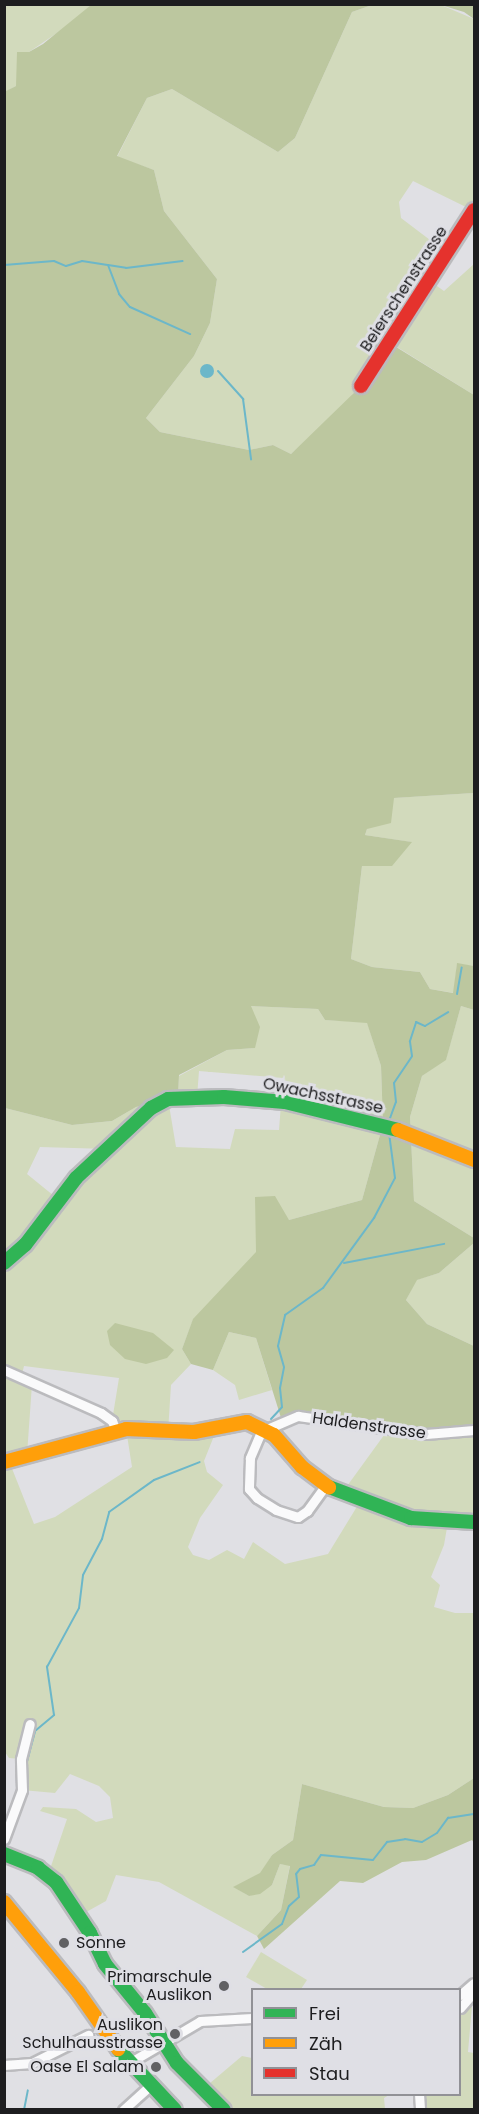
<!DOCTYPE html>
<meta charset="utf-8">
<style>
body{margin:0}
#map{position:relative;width:479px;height:2114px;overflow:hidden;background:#e0e0e4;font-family:Poppins,sans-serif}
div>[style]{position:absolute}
.green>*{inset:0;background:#d2dabc}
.forest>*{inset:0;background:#bcc79f}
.water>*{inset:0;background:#6cb7c9}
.round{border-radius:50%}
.stream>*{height:2px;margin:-1px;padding:0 1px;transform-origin:1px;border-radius:1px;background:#6cb7c9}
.roads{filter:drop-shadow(2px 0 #bbbbbe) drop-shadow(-2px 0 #bbbbbe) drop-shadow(0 2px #bbbbbe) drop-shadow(0 -2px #bbbbbe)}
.street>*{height:9px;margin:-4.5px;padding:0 4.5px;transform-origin:4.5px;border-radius:4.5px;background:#fafafb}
.fast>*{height:14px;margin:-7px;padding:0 7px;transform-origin:7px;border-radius:7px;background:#30b455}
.slow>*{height:14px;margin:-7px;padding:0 7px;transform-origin:7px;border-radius:7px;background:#ff9f0a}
.jam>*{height:14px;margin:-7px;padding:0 7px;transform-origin:7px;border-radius:7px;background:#e5322d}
.dots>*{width:16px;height:16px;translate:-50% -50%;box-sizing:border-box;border:3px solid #dfdfe5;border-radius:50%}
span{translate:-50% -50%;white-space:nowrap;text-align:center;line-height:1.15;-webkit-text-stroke:6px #dfdfe5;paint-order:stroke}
.street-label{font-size:16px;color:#1d1d1f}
.poi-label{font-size:16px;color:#1d1d1f}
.left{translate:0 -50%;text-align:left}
.right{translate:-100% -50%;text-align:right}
.frame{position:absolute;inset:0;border:6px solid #1d1d1f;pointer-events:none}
.legend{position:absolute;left:251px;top:1988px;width:210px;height:108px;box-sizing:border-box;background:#dfdfe5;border:2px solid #919196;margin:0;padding:8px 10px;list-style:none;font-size:18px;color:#1d1d1f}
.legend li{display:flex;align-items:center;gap:12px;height:30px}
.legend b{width:30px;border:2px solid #919196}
</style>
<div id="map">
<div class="green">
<i style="clip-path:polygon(5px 5px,91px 5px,76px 20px,29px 52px,16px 86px,5px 92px)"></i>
<i style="clip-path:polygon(372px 5px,441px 5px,474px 19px,474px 204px,470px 209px,413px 181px,399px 202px,401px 218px,434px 243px,424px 257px,429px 261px,420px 274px,444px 291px,474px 264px,474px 395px,389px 342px,346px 404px,291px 454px,273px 445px,249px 450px,160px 432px,146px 418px,194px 356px,210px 323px,217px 279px,164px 211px,154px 170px,117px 157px,147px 98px,172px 89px,278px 152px,295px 138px,352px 12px)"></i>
<i style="clip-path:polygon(474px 793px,474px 966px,457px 964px,454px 993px,430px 989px,420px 972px,372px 967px,351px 959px,362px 866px,411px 842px,365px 835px,367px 829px,393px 798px)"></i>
<i style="clip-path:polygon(evenodd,250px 1006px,318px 1009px,325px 1020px,367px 1022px,381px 1066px,383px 1124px,362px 1200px,289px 1220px,256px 1197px,257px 1252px,193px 1320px,182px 1349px,191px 1364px,171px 1385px,168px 1432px,218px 1426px,204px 1461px,207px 1472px,223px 1485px,200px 1518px,188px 1547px,193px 1555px,209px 1560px,227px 1550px,244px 1559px,253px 1542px,285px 1564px,328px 1554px,361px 1500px,342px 1493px,387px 1431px,474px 1430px,474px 1522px,448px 1522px,444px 1545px,431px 1577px,440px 1585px,434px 1607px,455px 1613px,474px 1613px,474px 1778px,448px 1795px,413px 1808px,384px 1807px,302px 1784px,293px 1840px,272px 1855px,261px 1873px,234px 1887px,249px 1896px,272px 1885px,280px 1864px,290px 1865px,281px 1910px,257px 1936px,159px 1882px,116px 1875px,106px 1901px,79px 1916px,48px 1875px,67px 1819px,40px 1811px,43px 1807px,76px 1809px,96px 1822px,113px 1818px,110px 1797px,99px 1786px,70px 1774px,55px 1793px,22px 1790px,21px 1759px,9px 1758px,5px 1752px,5px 1108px,72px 1125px,112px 1121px,136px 1107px,168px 1099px,176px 1147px,230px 1149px,235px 1129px,279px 1130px,283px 1078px,199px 1071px,197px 1097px,178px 1098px,179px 1076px,227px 1050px,255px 1048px,250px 1006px,40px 1147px,108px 1149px,59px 1200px,27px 1174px,40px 1147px,250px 1006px,24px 1366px,119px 1378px,112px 1421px,126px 1429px,132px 1467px,55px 1517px,34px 1524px,9px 1461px,27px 1455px,32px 1384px,21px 1378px,24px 1366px)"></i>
<i style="clip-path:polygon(461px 1006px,474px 1010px,474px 1238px,414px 1201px,410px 1117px,422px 1076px,446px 1059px)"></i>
<i style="clip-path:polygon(474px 1243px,474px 1346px,427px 1324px,406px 1300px,416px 1280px,439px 1273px)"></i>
<i style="clip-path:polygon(229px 1332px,256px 1338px,272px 1390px,239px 1400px,235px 1385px,213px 1370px)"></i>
<i style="clip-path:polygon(261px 1952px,307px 1980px,301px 1989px,267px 1989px,246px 1977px)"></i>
<i style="clip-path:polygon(474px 1983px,468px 2052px,474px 2053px,474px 2109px,420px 2109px,419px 2095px,460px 2094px,460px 1995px)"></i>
<i style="clip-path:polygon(242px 2056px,252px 2058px,252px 2094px,389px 2095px,384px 2098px,385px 2109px,224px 2110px,203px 2089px)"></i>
</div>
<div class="forest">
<i style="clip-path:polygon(91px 5px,372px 5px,352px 12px,295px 138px,278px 152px,172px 89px,147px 98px,117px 156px,154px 170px,164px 211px,217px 279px,210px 323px,194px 356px,146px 418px,160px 432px,249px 450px,273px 445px,291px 454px,361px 386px,388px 342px,474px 395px,474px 793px,394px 798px,391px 823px,367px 829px,365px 835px,412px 842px,392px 866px,362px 866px,351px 959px,372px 967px,420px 972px,430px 989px,453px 993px,457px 963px,474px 966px,474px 1010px,461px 1006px,446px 1060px,422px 1076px,410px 1117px,414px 1201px,474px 1238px,474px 1243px,439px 1273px,417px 1280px,406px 1300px,427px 1324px,474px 1346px,474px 1430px,439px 1435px,312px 1417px,282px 1421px,256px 1338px,229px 1332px,213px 1370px,191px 1364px,182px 1349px,193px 1319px,256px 1252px,255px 1197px,275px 1196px,289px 1220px,362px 1200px,383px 1124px,381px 1066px,367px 1023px,325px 1020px,318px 1009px,251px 1006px,260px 1027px,255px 1048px,227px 1050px,179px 1075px,178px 1098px,136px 1107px,112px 1121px,72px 1125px,5px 1108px,4px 92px,16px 86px,17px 52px,29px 52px,43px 44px)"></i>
<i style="clip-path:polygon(441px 5px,474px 5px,474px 19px,464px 12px)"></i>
<i style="clip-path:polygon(115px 1323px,153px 1333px,174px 1350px,167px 1358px,146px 1364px,125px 1359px,110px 1345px,107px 1331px)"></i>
<i style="clip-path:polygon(474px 1778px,474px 1843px,472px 1840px,426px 1860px,402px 1862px,363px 1883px,340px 1881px,264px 1949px,257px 1936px,281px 1910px,290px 1866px,280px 1864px,272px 1885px,260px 1894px,249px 1896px,233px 1887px,260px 1873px,272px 1855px,293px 1840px,302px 1784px,384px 1807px,413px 1808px,448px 1795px)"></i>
</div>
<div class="water">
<i class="round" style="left:200px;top:364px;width:14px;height:14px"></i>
</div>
<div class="stream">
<i style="left:4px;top:265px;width:50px;rotate:-4.6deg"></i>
<i style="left:54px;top:261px;width:13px;rotate:23deg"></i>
<i style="left:66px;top:266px;width:17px;rotate:-17deg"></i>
<i style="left:82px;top:261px;width:26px;rotate:9deg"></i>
<i style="left:108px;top:265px;width:31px;rotate:69deg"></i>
<i style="left:119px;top:294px;width:17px;rotate:50deg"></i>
<i style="left:130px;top:307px;width:66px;rotate:24.2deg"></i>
<i style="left:108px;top:265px;width:18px;rotate:9deg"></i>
<i style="left:126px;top:268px;width:57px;rotate:-7deg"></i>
<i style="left:218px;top:371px;width:38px;rotate:48deg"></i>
<i style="left:243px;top:399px;width:61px;rotate:82.4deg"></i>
<i style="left:457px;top:994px;width:27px;rotate:-80deg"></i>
<i style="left:389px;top:1121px;width:20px;rotate:-70deg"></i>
<i style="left:396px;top:1102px;width:19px;rotate:-96deg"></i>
<i style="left:394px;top:1083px;width:32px;rotate:-56deg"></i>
<i style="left:412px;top:1056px;width:15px;rotate:-98deg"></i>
<i style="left:410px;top:1041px;width:20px;rotate:-72deg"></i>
<i style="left:416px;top:1022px;width:10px;rotate:24deg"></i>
<i style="left:425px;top:1026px;width:27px;rotate:-31deg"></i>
<i style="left:344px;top:1263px;width:102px;rotate:-10.8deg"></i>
<i style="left:271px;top:1419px;width:16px;rotate:-47deg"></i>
<i style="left:282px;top:1407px;width:19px;rotate:-96deg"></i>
<i style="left:280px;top:1388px;width:21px;rotate:-79deg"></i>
<i style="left:284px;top:1367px;width:22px;rotate:-106deg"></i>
<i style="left:278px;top:1346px;width:32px;rotate:-77deg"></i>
<i style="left:285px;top:1315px;width:47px;rotate:-35.4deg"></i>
<i style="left:323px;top:1288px;width:87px;rotate:-53.9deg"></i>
<i style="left:374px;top:1218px;width:45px;rotate:-62.3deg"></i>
<i style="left:395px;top:1178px;width:45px;rotate:-97.6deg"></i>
<i style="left:26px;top:1765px;width:35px;rotate:-75deg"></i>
<i style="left:35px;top:1731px;width:25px;rotate:-40deg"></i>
<i style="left:54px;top:1715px;width:49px;rotate:-98.3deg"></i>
<i style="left:47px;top:1667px;width:67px;rotate:-61.5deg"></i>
<i style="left:79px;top:1608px;width:33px;rotate:-83deg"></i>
<i style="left:83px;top:1575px;width:41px;rotate:-62.2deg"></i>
<i style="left:102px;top:1539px;width:28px;rotate:-75deg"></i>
<i style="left:109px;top:1512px;width:55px;rotate:-35.4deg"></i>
<i style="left:154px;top:1480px;width:49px;rotate:-21.4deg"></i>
<i style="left:243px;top:1952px;width:48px;rotate:-35.7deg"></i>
<i style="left:282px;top:1924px;width:19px;rotate:-69deg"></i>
<i style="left:289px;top:1906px;width:13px;rotate:-42deg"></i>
<i style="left:299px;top:1897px;width:23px;rotate:-97deg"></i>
<i style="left:296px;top:1874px;width:6px;rotate:-51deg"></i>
<i style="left:300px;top:1869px;width:15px;rotate:-16deg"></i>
<i style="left:314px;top:1865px;width:12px;rotate:-55deg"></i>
<i style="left:321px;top:1855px;width:52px;rotate:5.5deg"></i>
<i style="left:373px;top:1860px;width:23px;rotate:-52deg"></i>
<i style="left:387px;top:1842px;width:18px;rotate:-9deg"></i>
<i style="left:405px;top:1839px;width:17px;rotate:10deg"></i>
<i style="left:422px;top:1842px;width:17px;rotate:-31deg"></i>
<i style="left:437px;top:1833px;width:19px;rotate:-54deg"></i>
<i style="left:448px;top:1818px;width:26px;rotate:-9deg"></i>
<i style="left:24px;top:2110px;width:20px;rotate:-79deg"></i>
</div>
<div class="roads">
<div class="street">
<i style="left:4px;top:1370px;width:106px;rotate:23.9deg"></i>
<i style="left:101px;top:1413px;width:14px;rotate:36deg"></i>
<i style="left:112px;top:1421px;width:11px;rotate:68deg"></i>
<i style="left:263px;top:1427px;width:34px;rotate:113deg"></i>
<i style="left:250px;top:1458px;width:31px;rotate:92deg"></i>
<i style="left:249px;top:1489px;width:12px;rotate:48deg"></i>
<i style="left:257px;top:1498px;width:22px;rotate:32deg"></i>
<i style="left:276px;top:1510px;width:23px;rotate:18deg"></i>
<i style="left:298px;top:1517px;width:11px;rotate:-34deg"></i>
<i style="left:307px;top:1511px;width:31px;rotate:-54deg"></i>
<i style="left:267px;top:1429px;width:34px;rotate:-23deg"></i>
<i style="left:298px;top:1416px;width:129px;rotate:8deg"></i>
<i style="left:426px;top:1434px;width:48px;rotate:-4.8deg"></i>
<i style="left:4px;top:1839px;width:52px;rotate:-69.8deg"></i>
<i style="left:22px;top:1790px;width:31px;rotate:-92deg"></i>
<i style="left:21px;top:1759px;width:36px;rotate:-76deg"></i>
<i style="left:460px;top:1995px;width:18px;rotate:-41deg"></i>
<i style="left:460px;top:2008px;width:21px;rotate:-49deg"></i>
<i style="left:129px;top:2063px;width:82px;rotate:-30.6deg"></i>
<i style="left:200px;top:2021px;width:52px;rotate:-3.3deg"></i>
<i style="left:4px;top:2065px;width:28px;rotate:-4deg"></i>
<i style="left:32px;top:2063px;width:63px;rotate:-26.6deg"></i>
<i style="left:419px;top:2094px;width:16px;rotate:86deg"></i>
<i style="left:123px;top:2110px;width:36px;rotate:-42deg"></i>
</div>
<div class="fast">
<i style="left:4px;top:1263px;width:28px;rotate:-41deg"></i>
<i style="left:25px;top:1245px;width:84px;rotate:-52.7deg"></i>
<i style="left:76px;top:1178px;width:103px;rotate:-43deg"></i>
<i style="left:151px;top:1108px;width:19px;rotate:-28deg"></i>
<i style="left:168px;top:1099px;width:56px;rotate:-2deg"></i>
<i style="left:224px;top:1097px;width:61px;rotate:4.7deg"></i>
<i style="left:285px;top:1102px;width:116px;rotate:13.9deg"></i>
<i style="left:329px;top:1487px;width:88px;rotate:20.7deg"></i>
<i style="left:411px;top:1518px;width:63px;rotate:3.6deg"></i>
<i style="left:4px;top:1854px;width:37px;rotate:22deg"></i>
<i style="left:38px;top:1868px;width:23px;rotate:38deg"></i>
<i style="left:56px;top:1882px;width:61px;rotate:56.3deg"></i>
<i style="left:90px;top:1933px;width:34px;rotate:64deg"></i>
<i style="left:105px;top:1964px;width:63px;rotate:50.8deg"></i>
<i style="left:145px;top:2013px;width:59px;rotate:57.4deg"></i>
<i style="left:177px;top:2063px;width:66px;rotate:45deg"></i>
<i style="left:118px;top:2049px;width:83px;rotate:46.9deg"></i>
</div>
<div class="slow">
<i style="left:398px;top:1130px;width:82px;rotate:21.5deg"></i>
<i style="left:4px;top:1462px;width:126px;rotate:-15.1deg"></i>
<i style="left:126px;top:1429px;width:68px;rotate:2.5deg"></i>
<i style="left:194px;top:1432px;width:54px;rotate:-10.7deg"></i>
<i style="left:247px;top:1422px;width:30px;rotate:26deg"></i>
<i style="left:274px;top:1435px;width:43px;rotate:48.8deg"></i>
<i style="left:302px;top:1467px;width:34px;rotate:37deg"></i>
<i style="left:4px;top:1902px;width:117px;rotate:50.6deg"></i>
<i style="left:78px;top:1992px;width:70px;rotate:54.9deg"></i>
</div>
<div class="jam">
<i style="left:361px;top:386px;width:209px;rotate:-57.3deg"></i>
</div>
</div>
<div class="dots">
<i style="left:64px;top:1943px;background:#616164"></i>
<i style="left:224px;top:1986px;background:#616164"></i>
<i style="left:175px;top:2034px;background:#616164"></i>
<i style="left:156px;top:2067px;background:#616164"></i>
</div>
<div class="street-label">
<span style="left:404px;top:289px;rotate:-57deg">Beierschenstrasse</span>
<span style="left:323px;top:1096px;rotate:12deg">Owachsstrasse</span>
<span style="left:369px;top:1426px;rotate:8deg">Haldenstrasse</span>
</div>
<div class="poi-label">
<span class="left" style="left:76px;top:1943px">Sonne</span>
<span class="right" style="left:212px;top:1986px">Primarschule<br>Auslikon</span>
<span class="right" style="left:163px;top:2034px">Auslikon<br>Schulhausstrasse</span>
<span class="right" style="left:144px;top:2067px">Oase El Salam</span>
</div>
<div class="frame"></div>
<ul class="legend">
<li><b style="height:8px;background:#30b455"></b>Frei</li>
<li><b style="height:8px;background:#ff9f0a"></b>Zäh</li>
<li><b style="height:8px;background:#e5322d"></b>Stau</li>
</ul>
</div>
